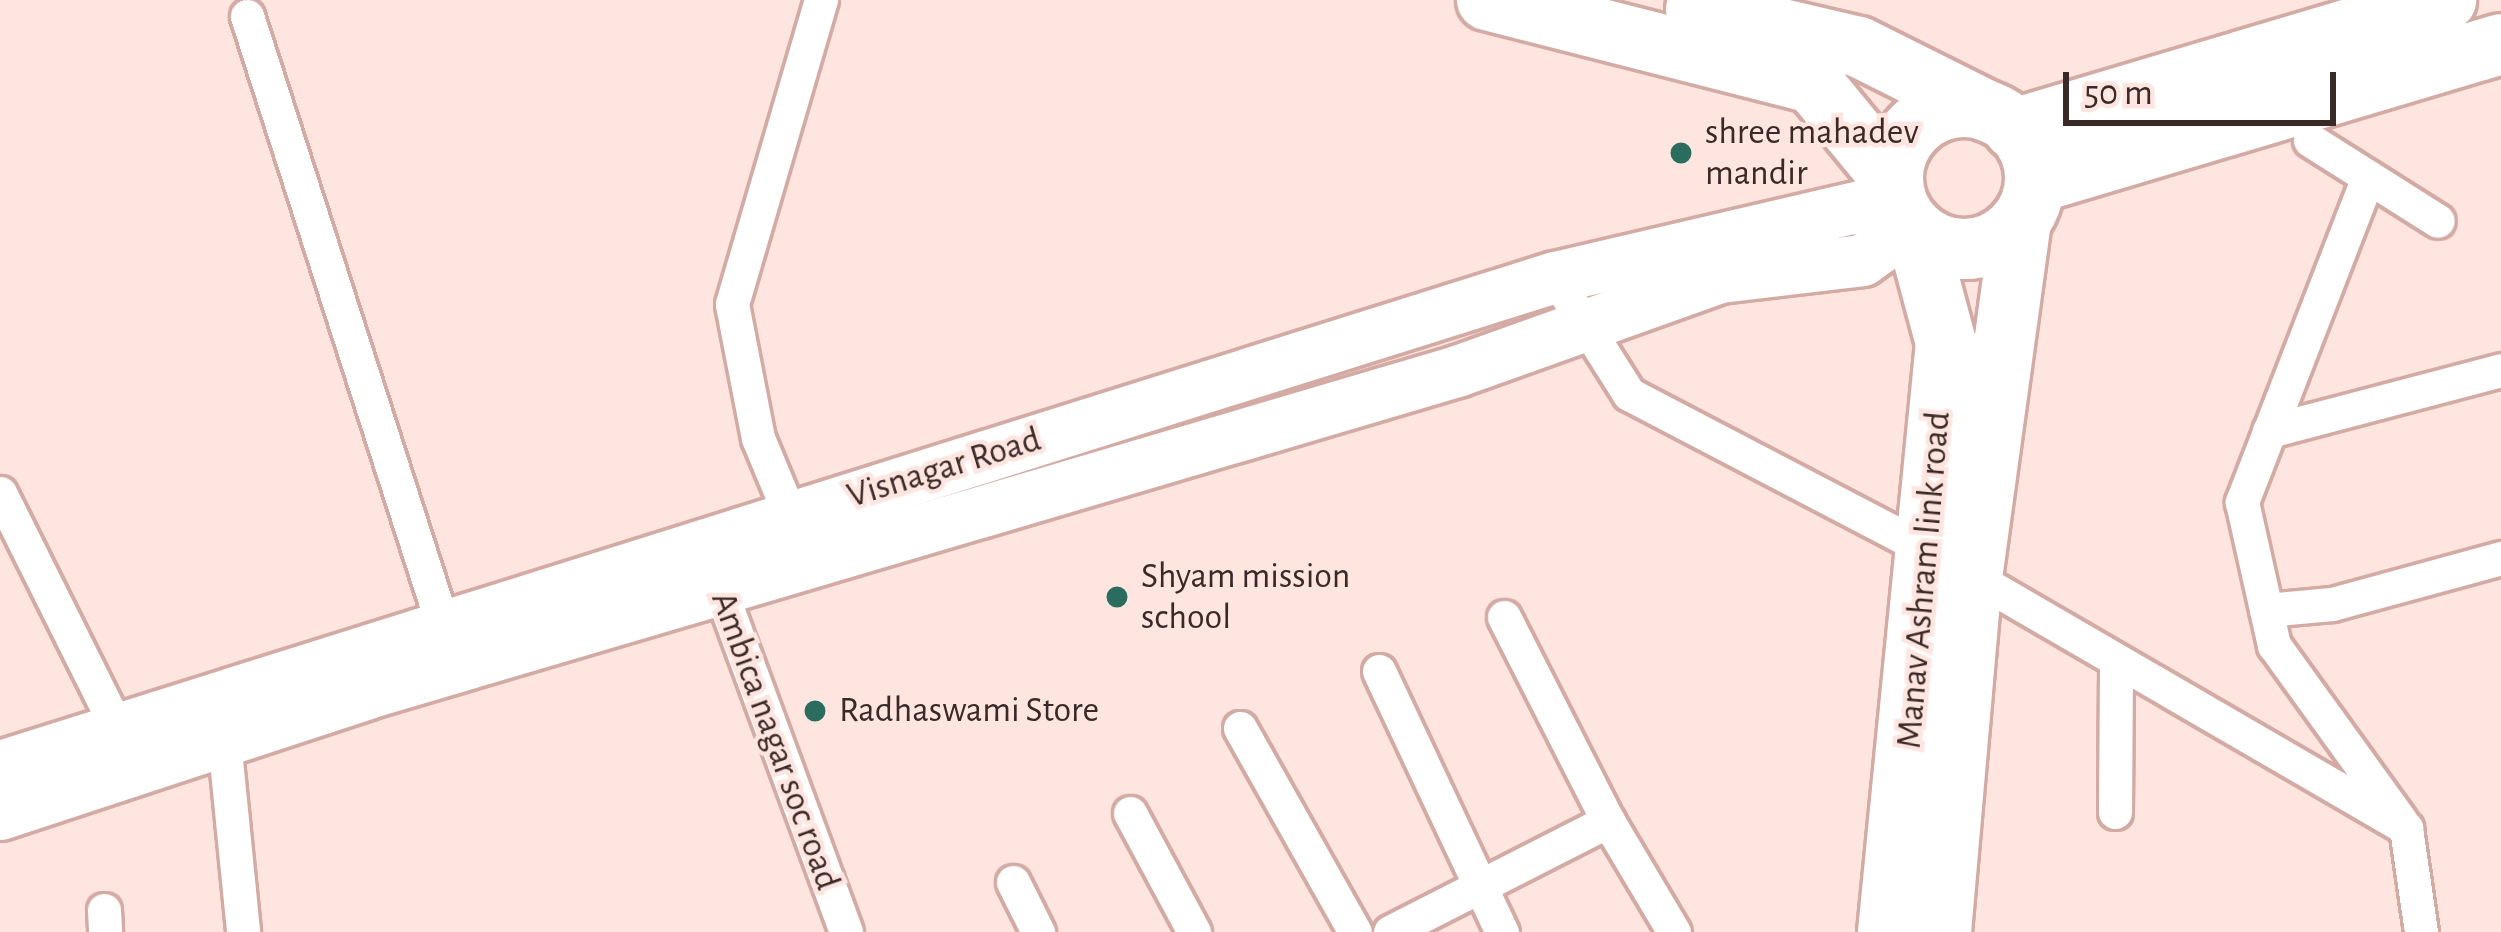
<!DOCTYPE html>
<style>
body{margin:0}
#map{position:relative;width:2501px;height:932px;overflow:hidden;background:#ffe5e0;font-family:"Alegreya Sans",sans-serif}
div>[style]{position:absolute}
.roads{filter:drop-shadow(3px 0 #d3aba4) drop-shadow(-3px 0 #d3aba4) drop-shadow(0 3px #d3aba4) drop-shadow(0 -3px #d3aba4)}
.street>*{height:33px;margin:-16.5px;padding:0 16.5px;transform-origin:16.5px;border-radius:16.5px;background:#fff}
.primary>*{height:51px;margin:-25.5px;padding:0 25.5px;transform-origin:25.5px;border-radius:25.5px;background:#fff}
.highway>*{height:60px;margin:-30px;padding:0 30px;transform-origin:30px;border-radius:30px;background:#fff}
.highway>.ring{margin:-30px;padding:0;box-sizing:content-box;background:none;border:60px solid #fff;border-radius:50%}
.dots>*{width:33px;height:33px;translate:-50% -50%;box-sizing:border-box;border:6px solid #ffe5e0;border-radius:50%}
span{translate:-50% -50%;white-space:nowrap;text-align:center;line-height:1.15;-webkit-text-stroke:9px #ffe5e0;paint-order:stroke}
.poi-label{font-size:36px;color:#392927}
.left{translate:0 -50%;text-align:left}
.street-label{font-size:36px;color:#392927}
.scale{position:absolute;left:2063px;top:72px;width:273px;height:54px;box-sizing:border-box;border:6px solid #392927;border-top:0;padding-left:15px;font-size:36px;line-height:42px;white-space:nowrap;color:#392927;-webkit-text-stroke:9px #ffe5e0;paint-order:stroke}
</style>
<div id="map">
<div class="roads">
<div class="street">
<i style="left:247px;top:16px;width:647px;rotate:72.18deg"></i>
<i style="left:2310px;top:140px;width:151px;rotate:32.3deg"></i>
<i style="left:2368px;top:177px;width:349px;rotate:111.2deg"></i>
<i style="left:2242px;top:502px;width:147px;rotate:77.4deg"></i>
<i style="left:2274px;top:645px;width:216px;rotate:54.2deg"></i>
<i style="left:1555px;top:277px;width:138px;rotate:57.7deg"></i>
<i style="left:1629px;top:394px;width:339px;rotate:27.6deg"></i>
<i style="left:1929px;top:551px;width:552px;rotate:30.14deg"></i>
<i style="left:2406px;top:828px;width:105px;rotate:81.8deg"></i>
<i style="left:2269px;top:431px;width:240px;rotate:-14.7deg"></i>
<i style="left:0;top:493px;width:265px;rotate:63.5deg"></i>
<i style="left:790px;top:515px;width:83px;rotate:-112.6deg"></i>
<i style="left:758px;top:438px;width:136px;rotate:-101deg"></i>
<i style="left:732px;top:304px;width:317px;rotate:-73.7deg"></i>
<i style="left:714px;top:573px;width:382px;rotate:69.8deg"></i>
<i style="left:2266px;top:610px;width:66px;rotate:-5.2deg"></i>
<i style="left:2332px;top:604px;width:175px;rotate:-15.2deg"></i>
<i style="left:1504px;top:617px;width:229px;rotate:63deg"></i>
<i style="left:1379px;top:671px;width:289px;rotate:64.8deg"></i>
<i style="left:222px;top:720px;width:213px;rotate:84.3deg"></i>
<i style="left:1240px;top:728px;width:234px;rotate:60.6deg"></i>
<i style="left:2115px;top:812px;width:150px;rotate:-89.6deg"></i>
<i style="left:1130px;top:813px;width:135px;rotate:61.7deg"></i>
<i style="left:1013px;top:882px;width:56px;rotate:63.4deg"></i>
<i style="left:104px;top:910px;width:22px;rotate:87deg"></i>
<i style="left:1390px;top:932px;width:245px;rotate:-27deg"></i>
<i style="left:1608px;top:821px;width:129px;rotate:59.3deg"></i>
</div>
<div class="primary">
<i style="left:0;top:766px;width:1630px;rotate:-17.46deg"></i>
<i style="left:1555px;top:277px;width:349px;rotate:-13.1deg"></i>
<i style="left:0;top:814px;width:386px;rotate:-18.2deg"></i>
<i style="left:367px;top:693px;width:1137px;rotate:-16.46deg"></i>
<i style="left:1457px;top:371px;width:279px;rotate:-19.7deg"></i>
<i style="left:1720px;top:277px;width:143px;rotate:-6.8deg"></i>
<i style="left:1862px;top:260px;width:60px;rotate:-35.5deg"></i>
</div>
<div class="highway">
<i style="left:1487px;top:0;width:336px;rotate:14.3deg"></i>
<i style="left:1813px;top:83px;width:124px;rotate:50.5deg"></i>
<i style="left:1696px;top:9px;width:167px;rotate:13.1deg"></i>
<i style="left:1859px;top:47px;width:145px;rotate:26.6deg"></i>
<i class="ring" style="left:1893px;top:107px;width:82px;height:82px"></i>
<i style="left:2014px;top:129px;width:451px;rotate:-16.6deg"></i>
<i style="left:2035px;top:183px;width:486px;rotate:-16.6deg"></i>
<i style="left:1888px;top:932px;width:592px;rotate:-84.38deg"></i>
<i style="left:1946px;top:343px;width:116px;rotate:-105deg"></i>
<i style="left:1941px;top:932px;width:355px;rotate:-85deg"></i>
<i style="left:1972px;top:578px;width:361px;rotate:-82.2deg"></i>
</div>
</div>
<div class="dots">
<i style="left:1681px;top:153px;background:#2a6d5e"></i>
<i style="left:1117px;top:597px;background:#2a6d5e"></i>
<i style="left:815px;top:711px;background:#2a6d5e"></i>
</div>
<div class="poi-label">
<span class="left" style="left:1705px;top:153px">shree mahadev<br>mandir</span>
<span class="left" style="left:1141px;top:597px">Shyam mission<br>school</span>
<span class="left" style="left:839px;top:711px">Radhaswami Store</span>
</div>
<div class="street-label">
<span style="left:944px;top:468px;rotate:-17deg">Visnagar Road</span>
<span style="left:1924px;top:580px;rotate:-85deg">Manav Ashram link road</span>
<span style="left:775px;top:741px;rotate:70deg">Ambica nagar soc road</span>
</div>
<div class="scale">50 m</div>
</div>
